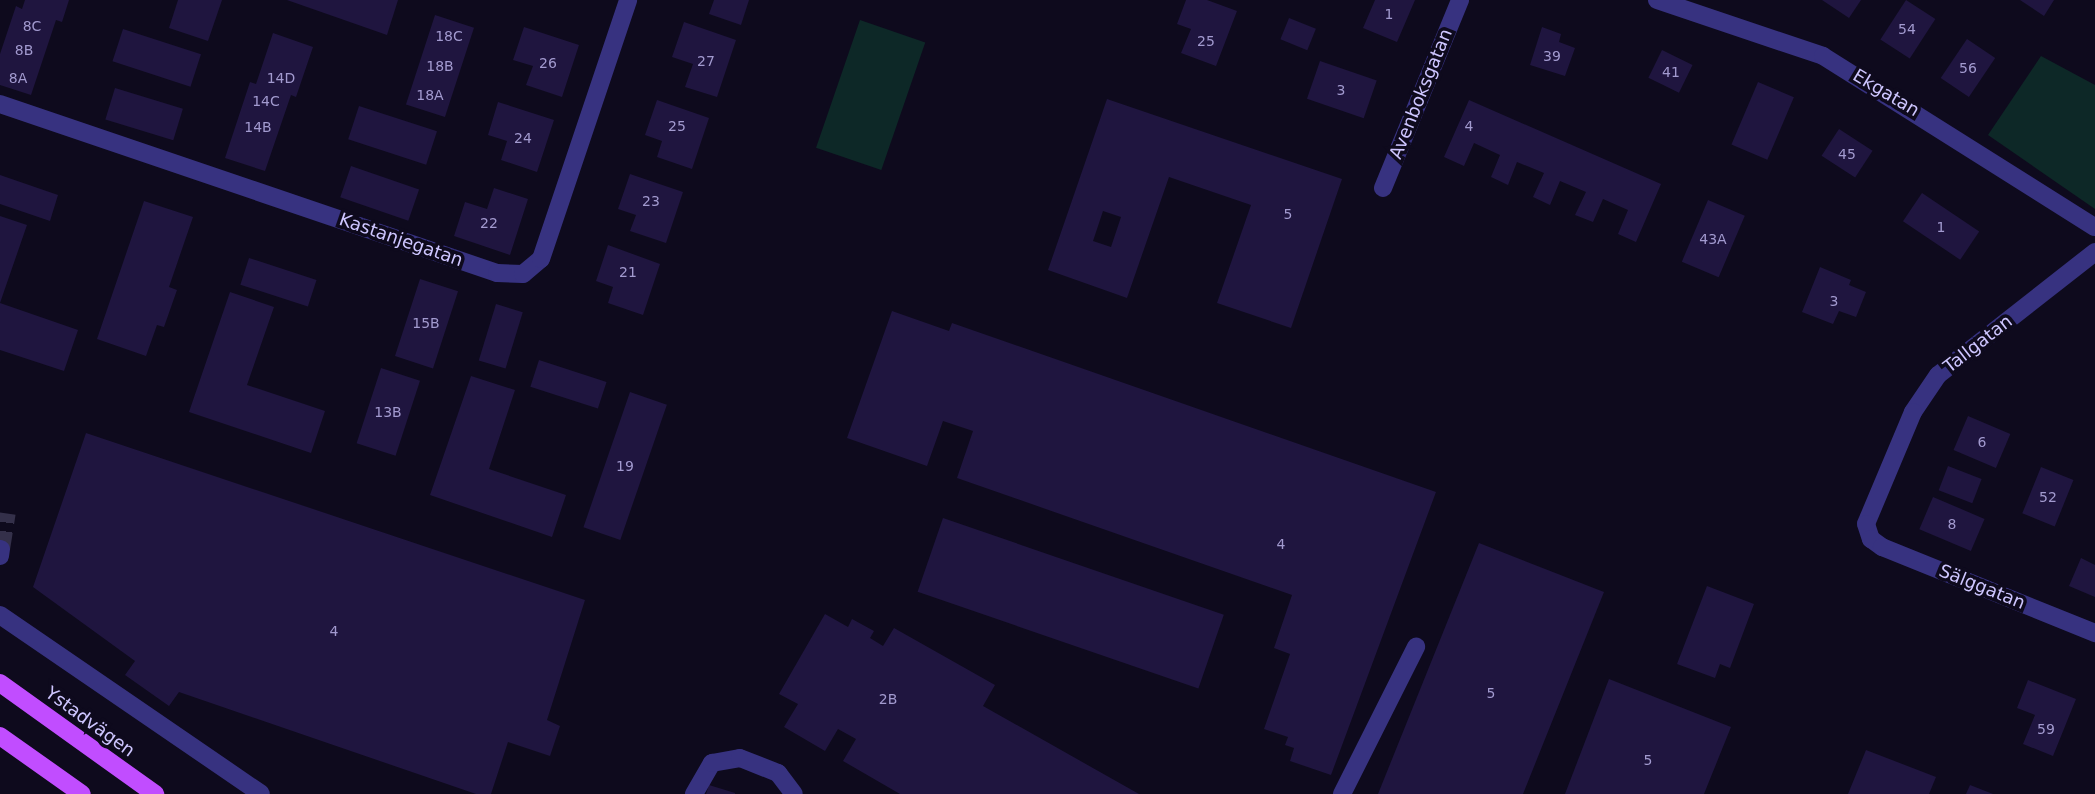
<!DOCTYPE html>
<meta charset="utf-8">
<style>
body{margin:0}
#map{position:relative;width:2095px;height:794px;overflow:hidden;background:#0e0a1d;font-family:"DejaVu Sans",sans-serif}
div>[style]{position:absolute}
.green>*{inset:0;background:#0d2827;transform-origin:0 0}
.building>*{inset:0;background:#1f153f;transform-origin:0 0}
.minor-tunnel>*{height:18px;margin-top:-9px;transform-origin:0;background:repeating-linear-gradient(90deg,#34304a 0 18px,transparent 0 27px)}
.minor>*{height:18px;margin:-9px;padding:0 9px;transform-origin:9px;border-radius:9px;background:#373280}
.major>*{height:18px;margin:-9px;padding:0 9px;transform-origin:9px;border-radius:9px;background:#c14dff}
span{translate:-50% -50%;white-space:nowrap;text-align:center;line-height:1.15;-webkit-text-stroke:7px #0e0a1d;paint-order:stroke}
.number-label{font-size:14px;color:#a29acf}
.number-label span{-webkit-text-stroke-width:0}
.street-label{font-size:18px;color:#cec6ff}
</style>
<div id="map">
<div class="green">
<i style="left:860px;top:20px;width:69px;height:135px;rotate:19deg"></i>
<i style="clip-path:polygon(2041px 56px,2095px 85px,2095px 209px,1988px 135px)"></i>
</div>
<div class="building">
<i style="clip-path:polygon(25px 0,69px 0,62px 22px,56px 20px,31px 95px,0 85px,0 54px,16px 6px,22px 9px)"></i>
<i style="clip-path:polygon(178px 0,222px 0,208px 41px,169px 28px)"></i>
<i style="clip-path:polygon(287px 0,398px 0,387px 35px)"></i>
<i style="clip-path:polygon(714px 0,749px 0,741px 25px,709px 14px)"></i>
<i style="clip-path:polygon(1186px 0,1207px 0,1237px 11px,1216px 66px,1181px 53px,1191px 29px,1177px 24px)"></i>
<i style="clip-path:polygon(1375px 0,1415px 0,1397px 42px,1363px 28px)"></i>
<i style="clip-path:polygon(1822px 0,1861px 0,1849px 18px)"></i>
<i style="left:1906px;top:0;width:35px;height:47px;rotate:33deg"></i>
<i style="clip-path:polygon(2020px 0,2054px 0,2044px 16px)"></i>
<i style="left:435px;top:15px;width:41px;height:94px;rotate:18deg"></i>
<i style="left:1289px;top:18px;width:29px;height:23px;rotate:22deg"></i>
<i style="clip-path:polygon(684px 22px,736px 40px,717px 97px,685px 87px,693px 64px,672px 57px)"></i>
<i style="clip-path:polygon(524px 27px,579px 45px,562px 97px,526px 85px,533px 66px,513px 60px)"></i>
<i style="clip-path:polygon(1542px 27px,1561px 34px,1559px 42px,1575px 48px,1565px 76px,1530px 65px)"></i>
<i style="left:123px;top:29px;width:82px;height:34px;rotate:18deg"></i>
<i style="clip-path:polygon(273px 33px,313px 47px,296px 97px,291px 95px,265px 171px,225px 158px,250px 82px,256px 84px)"></i>
<i style="left:1967px;top:39px;width:34px;height:47px;rotate:34deg"></i>
<i style="left:1662px;top:50px;width:34px;height:31px;rotate:26deg"></i>
<i style="left:1320px;top:61px;width:60px;height:40px;rotate:19deg"></i>
<i style="left:1758px;top:82px;width:39px;height:68px;rotate:23deg"></i>
<i style="left:115px;top:88px;width:71px;height:33px;rotate:17deg"></i>
<i style="clip-path:polygon(evenodd,1107px 99px,1342px 179px,1291px 328px,1217px 303px,1251px 205px,1169px 177px,1127px 298px,1048px 270px,1107px 99px,1103px 211px,1121px 217px,1111px 247px,1093px 241px,1103px 211px)"></i>
<i style="clip-path:polygon(657px 100px,709px 118px,692px 169px,657px 157px,662px 141px,645px 135px)"></i>
<i style="clip-path:polygon(1469px 100px,1661px 184px,1636px 242px,1618px 234px,1628px 210px,1603px 199px,1593px 222px,1575px 215px,1586px 192px,1560px 181px,1550px 205px,1533px 197px,1544px 173px,1517px 162px,1508px 185px,1491px 177px,1500px 155px,1474px 143px,1464px 166px,1444px 157px)"></i>
<i style="clip-path:polygon(498px 102px,554px 120px,537px 172px,501px 160px,507px 141px,488px 135px)"></i>
<i style="left:359px;top:106px;width:82px;height:35px;rotate:18deg"></i>
<i style="left:1839px;top:129px;width:40px;height:32px;rotate:33deg"></i>
<i style="left:351px;top:166px;width:72px;height:33px;rotate:19deg"></i>
<i style="clip-path:polygon(630px 174px,683px 192px,666px 243px,630px 231px,636px 215px,618px 209px)"></i>
<i style="clip-path:polygon(0 175px,58px 195px,50px 221px,0 204px)"></i>
<i style="clip-path:polygon(494px 188px,528px 199px,510px 255px,454px 236px,465px 202px,487px 209px)"></i>
<i style="left:1922px;top:193px;width:69px;height:34px;rotate:34deg"></i>
<i style="left:1708px;top:200px;width:40px;height:67px;rotate:23deg"></i>
<i style="clip-path:polygon(144px 201px,193px 217px,169px 287px,177px 290px,164px 327px,157px 325px,146px 356px,97px 339px)"></i>
<i style="clip-path:polygon(0 216px,27px 225px,0 303px)"></i>
<i style="clip-path:polygon(608px 245px,660px 264px,643px 315px,608px 303px,613px 287px,596px 281px)"></i>
<i style="left:249px;top:258px;width:71px;height:28px;rotate:18deg"></i>
<i style="clip-path:polygon(1820px 267px,1851px 280px,1849px 285px,1866px 292px,1856px 317px,1839px 311px,1833px 324px,1802px 312px)"></i>
<i style="left:420px;top:279px;width:40px;height:81px;rotate:18deg"></i>
<i style="clip-path:polygon(230px 292px,274px 307px,247px 385px,325px 411px,311px 453px,189px 412px)"></i>
<i style="clip-path:polygon(0 303px,78px 330px,64px 371px,0 350px)"></i>
<i style="left:496px;top:304px;width:28px;height:59px;rotate:17deg"></i>
<i style="clip-path:polygon(892px 311px,949px 331px,952px 323px,1436px 492px,1331px 775px,1290px 761px,1294px 748px,1285px 745px,1288px 737px,1264px 729px,1290px 654px,1274px 648px,1292px 595px,957px 478px,973px 431px,943px 421px,927px 466px,847px 438px)"></i>
<i style="left:539px;top:360px;width:71px;height:28px;rotate:18deg"></i>
<i style="left:381px;top:368px;width:41px;height:79px;rotate:18deg"></i>
<i style="clip-path:polygon(471px 376px,515px 390px,489px 469px,566px 495px,552px 537px,430px 495px)"></i>
<i style="left:630px;top:392px;width:39px;height:143px;rotate:19deg"></i>
<i style="left:1968px;top:416px;width:46px;height:37px;rotate:23deg"></i>
<i style="clip-path:polygon(86px 433px,585px 600px,547px 720px,560px 726px,550px 756px,508px 742px,491px 794px,476px 794px,179px 692px,169px 706px,125px 675px,135px 661px,33px 587px)"></i>
<i style="left:1948px;top:466px;width:36px;height:26px;rotate:21deg"></i>
<i style="left:2041px;top:467px;width:35px;height:50px;rotate:22deg"></i>
<i style="left:1933px;top:497px;width:56px;height:35px;rotate:23deg"></i>
<i style="left:943px;top:518px;width:297px;height:78px;rotate:19deg"></i>
<i style="clip-path:polygon(1479px 543px,1604px 592px,1523px 794px,1378px 794px)"></i>
<i style="clip-path:polygon(2081px 558px,2095px 565px,2095px 597px,2069px 586px)"></i>
<i style="clip-path:polygon(1707px 586px,1754px 604px,1730px 668px,1720px 664px,1715px 678px,1677px 664px)"></i>
<i style="clip-path:polygon(825px 614px,848px 627px,852px 619px,874px 631px,870px 638px,883px 646px,894px 628px,995px 685px,983px 706px,1139px 794px,900px 794px,843px 761px,856px 739px,838px 729px,825px 751px,784px 727px,798px 704px,779px 694px)"></i>
<i style="clip-path:polygon(1609px 679px,1731px 727px,1704px 794px,1565px 794px)"></i>
<i style="clip-path:polygon(2028px 680px,2076px 699px,2053px 756px,2023px 744px,2035px 715px,2017px 708px)"></i>
<i style="clip-path:polygon(1866px 750px,1936px 777px,1929px 794px,1848px 794px)"></i>
<i style="clip-path:polygon(709px 785px,735px 793px,735px 794px,706px 794px)"></i>
<i style="clip-path:polygon(1970px 785px,1993px 794px,1966px 794px)"></i>
</div>
<div class="minor-tunnel">
<i style="left:1px;top:549px;width:36px;rotate:-81deg"></i>
</div>
<div class="minor">
<i style="left:1657px;top:0;width:175px;rotate:18.6deg"></i>
<i style="left:1823px;top:56px;width:321px;rotate:32.2deg"></i>
<i style="left:0;top:104px;width:525px;rotate:18.78deg"></i>
<i style="left:497px;top:273px;width:26px;rotate:2deg"></i>
<i style="left:523px;top:274px;width:23px;rotate:-40deg"></i>
<i style="left:541px;top:259px;width:273px;rotate:-71.4deg"></i>
<i style="left:1383px;top:188px;width:203px;rotate:-67.7deg"></i>
<i style="left:2095px;top:252px;width:199px;rotate:141.9deg"></i>
<i style="left:1938px;top:375px;width:45px;rotate:124deg"></i>
<i style="left:1913px;top:412px;width:121px;rotate:112.8deg"></i>
<i style="left:1866px;top:524px;width:16px;rotate:72deg"></i>
<i style="left:1871px;top:539px;width:14px;rotate:36deg"></i>
<i style="left:1882px;top:547px;width:230px;rotate:22deg"></i>
<i style="left:0;top:556px;width:7px;rotate:-82deg"></i>
<i style="left:0;top:615px;width:316px;rotate:34.4deg"></i>
<i style="left:694px;top:794px;width:36px;rotate:-60deg"></i>
<i style="left:712px;top:763px;width:28px;rotate:-10deg"></i>
<i style="left:740px;top:758px;width:41px;rotate:21.5deg"></i>
<i style="left:778px;top:773px;width:26px;rotate:53deg"></i>
<i style="left:1342px;top:794px;width:165px;rotate:-63.3deg"></i>
</div>
<div class="major">
<i style="left:0;top:683px;width:191px;rotate:35.6deg"></i>
<i style="left:0;top:736px;width:100px;rotate:35.3deg"></i>
</div>
<div class="number-label">
<span style="left:1389px;top:14px">1</span>
<span style="left:32px;top:26px">8C</span>
<span style="left:1907px;top:29px">54</span>
<span style="left:449px;top:36px">18C</span>
<span style="left:1206px;top:41px">25</span>
<span style="left:24px;top:50px">8B</span>
<span style="left:1552px;top:56px">39</span>
<span style="left:706px;top:61px">27</span>
<span style="left:548px;top:63px">26</span>
<span style="left:440px;top:66px">18B</span>
<span style="left:1968px;top:68px">56</span>
<span style="left:1671px;top:72px">41</span>
<span style="left:18px;top:78px">8A</span>
<span style="left:281px;top:78px">14D</span>
<span style="left:1341px;top:90px">3</span>
<span style="left:430px;top:95px">18A</span>
<span style="left:266px;top:101px">14C</span>
<span style="left:677px;top:126px">25</span>
<span style="left:1469px;top:126px">4</span>
<span style="left:258px;top:127px">14B</span>
<span style="left:523px;top:138px">24</span>
<span style="left:1847px;top:154px">45</span>
<span style="left:651px;top:201px">23</span>
<span style="left:1288px;top:214px">5</span>
<span style="left:489px;top:223px">22</span>
<span style="left:1941px;top:227px">1</span>
<span style="left:1713px;top:239px">43A</span>
<span style="left:628px;top:272px">21</span>
<span style="left:1834px;top:301px">3</span>
<span style="left:426px;top:323px">15B</span>
<span style="left:388px;top:412px">13B</span>
<span style="left:1982px;top:442px">6</span>
<span style="left:625px;top:466px">19</span>
<span style="left:2048px;top:497px">52</span>
<span style="left:1952px;top:524px">8</span>
<span style="left:1281px;top:544px">4</span>
<span style="left:334px;top:631px">4</span>
<span style="left:1491px;top:693px">5</span>
<span style="left:888px;top:699px">2B</span>
<span style="left:2046px;top:729px">59</span>
<span style="left:1648px;top:760px">5</span>
</div>
<div class="street-label">
<span style="left:1886px;top:93px;rotate:31deg">Ekgatan</span>
<span style="left:1421px;top:94px;rotate:-68deg">Avenboksgatan</span>
<span style="left:401px;top:240px;rotate:19deg">Kastanjegatan</span>
<span style="left:1978px;top:344px;rotate:-38deg">Tallgatan</span>
<span style="left:1982px;top:587px;rotate:22deg">Sälggatan</span>
<span style="left:90px;top:722px;rotate:36deg">Ystadvägen</span>
</div>
</div>
